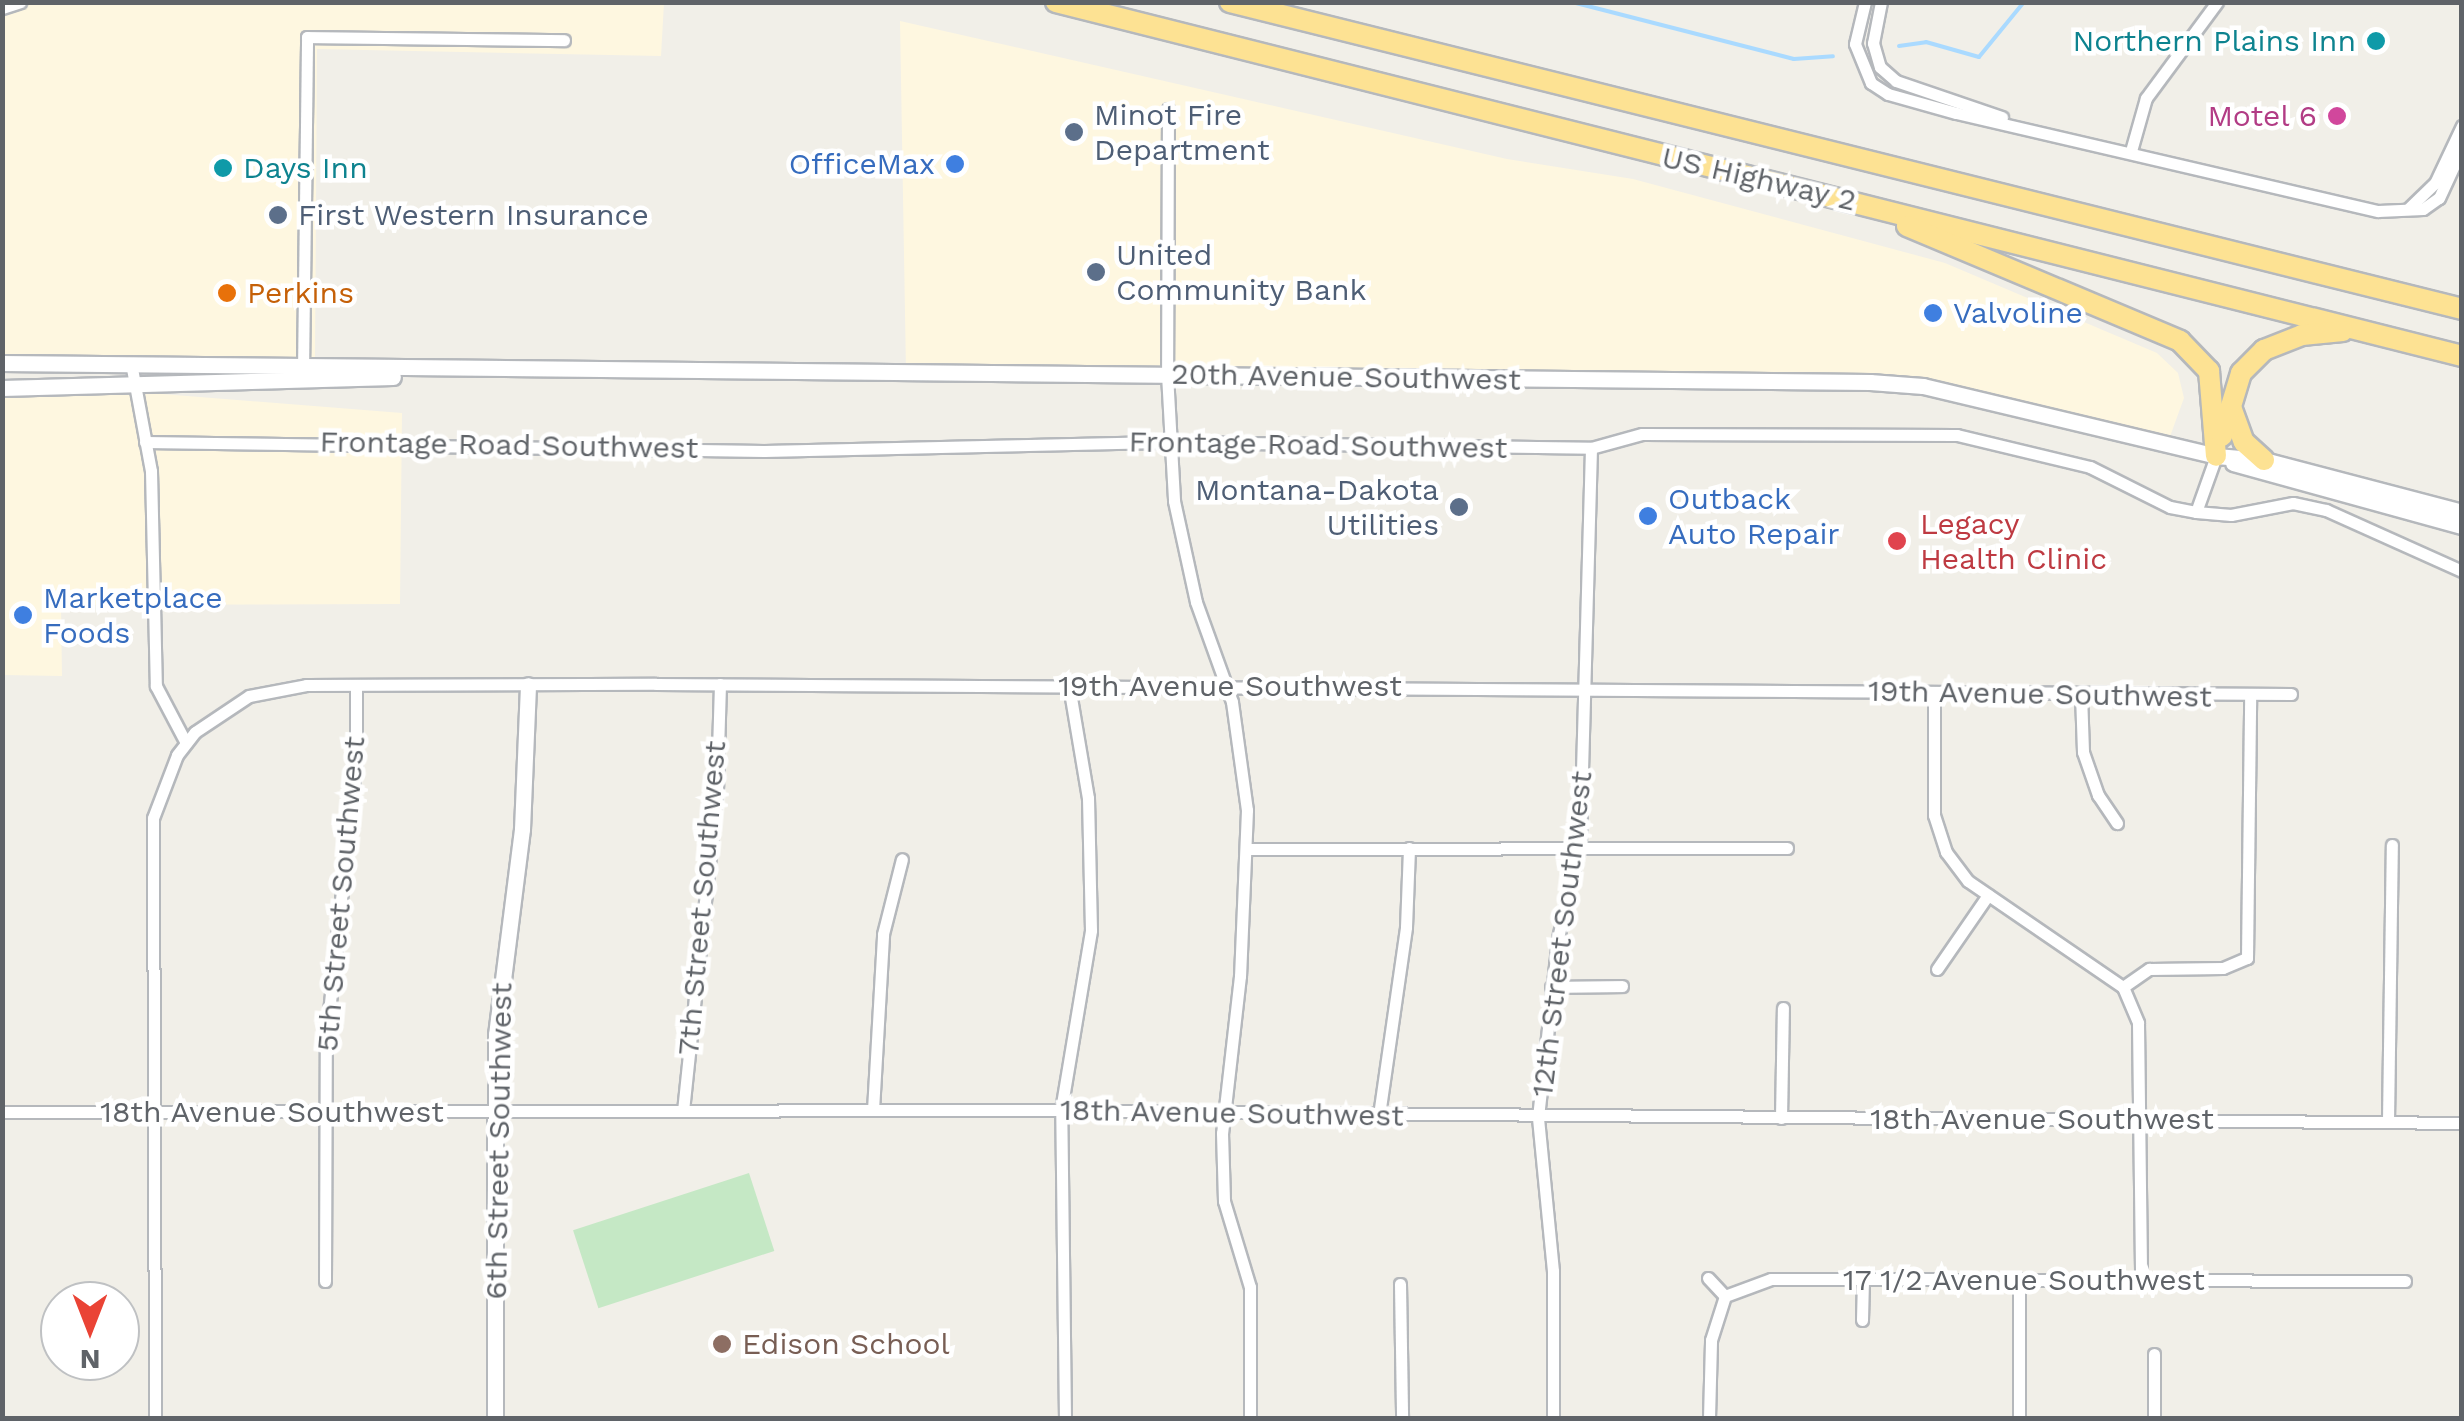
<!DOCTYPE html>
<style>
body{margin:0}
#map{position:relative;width:2464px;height:1421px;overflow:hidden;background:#f1efe8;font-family:"Work Sans",sans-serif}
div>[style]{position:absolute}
.commercial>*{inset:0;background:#fef7e0}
.green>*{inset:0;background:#c5e8c5;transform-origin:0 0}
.stream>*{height:4px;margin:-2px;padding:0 2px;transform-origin:2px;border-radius:2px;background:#aadaff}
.roads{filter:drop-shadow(2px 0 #b5b8bc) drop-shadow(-2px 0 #b5b8bc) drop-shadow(0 2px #b5b8bc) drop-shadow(0 -2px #b5b8bc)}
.street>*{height:11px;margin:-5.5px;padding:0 5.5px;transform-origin:5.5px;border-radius:5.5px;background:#fff}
.secondary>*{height:15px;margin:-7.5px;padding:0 7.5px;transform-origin:7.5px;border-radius:7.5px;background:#fff}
.highway>*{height:20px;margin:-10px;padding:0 10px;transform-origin:10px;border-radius:10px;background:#fde293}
.dots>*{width:28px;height:28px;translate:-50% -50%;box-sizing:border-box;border:5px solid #fff;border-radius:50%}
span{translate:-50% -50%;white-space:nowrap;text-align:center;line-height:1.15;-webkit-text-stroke:9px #fff;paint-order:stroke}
.culture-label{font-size:30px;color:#0d838f}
.right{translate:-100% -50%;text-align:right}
.left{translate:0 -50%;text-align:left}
.service-label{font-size:30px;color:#4e5e75}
.hotel-label{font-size:30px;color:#b23c85}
.shop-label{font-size:30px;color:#366cbe}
.street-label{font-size:30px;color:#5f6368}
.food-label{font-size:30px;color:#c56008}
.health-label{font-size:30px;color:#be3a42}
.education-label{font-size:30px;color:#785e54}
.frame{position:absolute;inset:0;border:5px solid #5f6368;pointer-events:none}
.north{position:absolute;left:40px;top:1281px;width:100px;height:100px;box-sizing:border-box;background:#fff;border:2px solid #bfc1c3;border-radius:50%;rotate:180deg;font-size:28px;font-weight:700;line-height:40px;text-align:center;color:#5f6368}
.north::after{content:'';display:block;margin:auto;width:35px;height:45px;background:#ea4335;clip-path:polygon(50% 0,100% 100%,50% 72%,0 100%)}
</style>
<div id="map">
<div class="commercial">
<i style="clip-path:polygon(19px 2px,664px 3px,661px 56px,317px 49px,315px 358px,3px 355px,2px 8px)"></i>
<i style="clip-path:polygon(900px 21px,1507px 159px,1633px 179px,1945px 263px,2157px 353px,2178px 373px,2184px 398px,2168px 442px,1927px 385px,906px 372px)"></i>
<i style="clip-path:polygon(162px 394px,402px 413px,400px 604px,61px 605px,62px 676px,3px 675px,3px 395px)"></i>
</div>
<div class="green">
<i style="left:749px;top:1173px;width:82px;height:185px;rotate:72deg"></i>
</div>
<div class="stream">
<i style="left:1572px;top:2px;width:229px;rotate:14.4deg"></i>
<i style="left:1794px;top:59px;width:39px;rotate:-4deg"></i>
<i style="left:1899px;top:46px;width:27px;rotate:-8deg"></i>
<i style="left:1926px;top:42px;width:55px;rotate:15.8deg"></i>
<i style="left:1979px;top:57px;width:71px;rotate:-50.7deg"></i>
</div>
<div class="roads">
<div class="street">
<i style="left:1865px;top:2px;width:43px;rotate:103.4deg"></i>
<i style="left:1855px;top:44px;width:42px;rotate:67.7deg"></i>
<i style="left:1871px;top:83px;width:20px;rotate:33deg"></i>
<i style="left:1888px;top:94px;width:71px;rotate:15.6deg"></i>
<i style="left:1956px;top:113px;width:433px;rotate:13.1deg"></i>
<i style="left:2378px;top:211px;width:45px;rotate:-2.5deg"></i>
<i style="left:2423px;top:209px;width:19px;rotate:-35deg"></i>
<i style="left:2439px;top:198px;width:55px;rotate:-65.3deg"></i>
<i style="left:1881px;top:2px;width:42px;rotate:101deg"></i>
<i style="left:1873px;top:43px;width:25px;rotate:74deg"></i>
<i style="left:1880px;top:67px;width:21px;rotate:41deg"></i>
<i style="left:1896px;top:81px;width:112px;rotate:18.8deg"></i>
<i style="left:2px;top:8px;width:19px;rotate:-18deg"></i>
<i style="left:1168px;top:109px;width:265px;rotate:90.2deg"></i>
<i style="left:1167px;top:374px;width:127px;rotate:86.8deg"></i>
<i style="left:1174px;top:501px;width:103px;rotate:77.7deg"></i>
<i style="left:1196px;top:602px;width:106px;rotate:70.2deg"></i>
<i style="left:1232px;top:702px;width:109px;rotate:82.1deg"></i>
<i style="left:1247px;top:810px;width:166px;rotate:92.4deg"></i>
<i style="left:1240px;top:976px;width:158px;rotate:96.5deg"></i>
<i style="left:1222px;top:1133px;width:68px;rotate:88.3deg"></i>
<i style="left:1224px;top:1201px;width:90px;rotate:73.2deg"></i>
<i style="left:1250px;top:1287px;width:131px;rotate:90deg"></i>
<i style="left:2131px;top:151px;width:55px;rotate:-74.2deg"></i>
<i style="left:2146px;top:98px;width:119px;rotate:-53.5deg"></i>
<i style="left:2408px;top:209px;width:37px;rotate:-44deg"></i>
<i style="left:2435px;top:183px;width:63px;rotate:-64.7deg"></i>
<i style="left:131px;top:363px;width:110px;rotate:79.5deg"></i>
<i style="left:151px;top:471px;width:215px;rotate:88.7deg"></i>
<i style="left:156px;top:686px;width:64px;rotate:62.2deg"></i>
<i style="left:303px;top:371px;width:334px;rotate:-89.3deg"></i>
<i style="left:307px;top:37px;width:257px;rotate:0.7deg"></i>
<i style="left:145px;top:442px;width:619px;rotate:0.83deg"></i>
<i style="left:764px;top:451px;width:410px;rotate:-1.3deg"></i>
<i style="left:1174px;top:442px;width:417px;rotate:0.8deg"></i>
<i style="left:1591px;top:448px;width:53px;rotate:-15.4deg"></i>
<i style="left:1642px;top:434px;width:315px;rotate:0.2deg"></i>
<i style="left:1957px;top:435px;width:137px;rotate:13.5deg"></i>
<i style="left:2090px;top:467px;width:89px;rotate:26.6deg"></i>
<i style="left:2170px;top:507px;width:26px;rotate:11deg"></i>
<i style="left:2196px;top:512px;width:35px;rotate:5deg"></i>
<i style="left:2231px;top:515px;width:63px;rotate:-11deg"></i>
<i style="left:2293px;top:503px;width:34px;rotate:12deg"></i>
<i style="left:2326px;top:510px;width:149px;rotate:24.2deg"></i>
<i style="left:2196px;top:512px;width:59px;rotate:-70.3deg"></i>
<i style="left:1934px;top:693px;width:122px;rotate:90deg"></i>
<i style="left:1934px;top:815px;width:39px;rotate:72deg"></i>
<i style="left:1946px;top:852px;width:36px;rotate:53deg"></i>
<i style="left:1968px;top:881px;width:188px;rotate:34.4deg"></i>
<i style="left:2123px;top:987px;width:39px;rotate:67deg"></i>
<i style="left:2138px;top:1023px;width:257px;rotate:89.3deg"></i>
<i style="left:2081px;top:694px;width:58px;rotate:88deg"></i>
<i style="left:2083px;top:752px;width:46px;rotate:70.8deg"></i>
<i style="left:2098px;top:795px;width:34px;rotate:56deg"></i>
<i style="left:1246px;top:849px;width:541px;rotate:-0.11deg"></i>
<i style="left:1937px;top:969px;width:90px;rotate:-55.4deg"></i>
<i style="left:1551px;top:987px;width:71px;rotate:-0.8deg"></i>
<i style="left:2123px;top:987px;width:32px;rotate:-35deg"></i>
<i style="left:2149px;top:969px;width:74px;rotate:-0.8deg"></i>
<i style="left:2223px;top:968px;width:26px;rotate:-23deg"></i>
<i style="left:2247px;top:958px;width:262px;rotate:-89.3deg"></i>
<i style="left:873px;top:1110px;width:176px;rotate:-86.7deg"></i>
<i style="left:883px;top:934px;width:77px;rotate:-75.8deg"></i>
<i style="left:683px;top:1111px;width:328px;rotate:-84deg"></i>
<i style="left:717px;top:785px;width:101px;rotate:-88.3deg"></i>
<i style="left:2px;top:1112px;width:1009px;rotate:-0.11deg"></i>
<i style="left:1011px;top:1110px;width:1451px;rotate:0.51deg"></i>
<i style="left:1379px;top:1115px;width:190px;rotate:-81.8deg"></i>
<i style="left:1406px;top:927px;width:79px;rotate:-87.8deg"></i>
<i style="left:1781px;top:1118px;width:110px;rotate:-89deg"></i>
<i style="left:2388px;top:1121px;width:276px;rotate:-89.2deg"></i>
<i style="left:1708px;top:1278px;width:25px;rotate:47deg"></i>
<i style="left:325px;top:1281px;width:241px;rotate:-89.8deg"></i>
<i style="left:326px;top:1040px;width:283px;rotate:-83.9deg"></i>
<i style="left:356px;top:759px;width:73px;rotate:-90deg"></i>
<i style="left:1400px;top:1284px;width:134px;rotate:89.1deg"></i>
<i style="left:1862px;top:1320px;width:40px;rotate:-88.6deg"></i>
<i style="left:2154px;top:1354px;width:64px;rotate:90deg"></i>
<i style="left:155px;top:1418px;width:600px;rotate:-90.19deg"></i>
<i style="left:153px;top:818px;width:67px;rotate:-69.1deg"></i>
<i style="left:177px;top:755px;width:29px;rotate:-52deg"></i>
<i style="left:195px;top:732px;width:65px;rotate:-33.7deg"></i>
<i style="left:249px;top:696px;width:58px;rotate:-10.9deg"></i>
<i style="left:306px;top:685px;width:350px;rotate:-0.2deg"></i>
<i style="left:656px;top:684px;width:1635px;rotate:0.35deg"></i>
<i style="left:1065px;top:1418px;width:308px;rotate:-90.7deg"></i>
<i style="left:1061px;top:1110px;width:182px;rotate:-80.5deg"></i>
<i style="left:1091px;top:930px;width:132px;rotate:-91.3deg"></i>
<i style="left:1088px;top:798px;width:114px;rotate:-99.6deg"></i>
<i style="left:1553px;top:1418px;width:147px;rotate:-90deg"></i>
<i style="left:1553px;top:1271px;width:155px;rotate:-95.6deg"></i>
<i style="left:1538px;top:1117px;width:180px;rotate:-83.6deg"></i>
<i style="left:1558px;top:938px;width:98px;rotate:-77.1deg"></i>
<i style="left:1580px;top:842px;width:394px;rotate:-88.4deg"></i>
<i style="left:1709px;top:1418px;width:78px;rotate:-88.5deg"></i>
<i style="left:1711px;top:1340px;width:46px;rotate:-72.3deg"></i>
<i style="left:1725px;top:1296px;width:49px;rotate:-20.3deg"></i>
<i style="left:1771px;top:1279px;width:634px;rotate:0.18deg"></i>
<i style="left:2019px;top:1418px;width:139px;rotate:-90deg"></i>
</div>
<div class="secondary">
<i style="left:2px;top:363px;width:1868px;rotate:0.58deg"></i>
<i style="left:1870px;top:382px;width:53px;rotate:4.3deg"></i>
<i style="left:1923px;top:386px;width:301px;rotate:13.4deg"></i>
<i style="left:2216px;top:456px;width:48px;rotate:4.8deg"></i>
<i style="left:2264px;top:460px;width:205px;rotate:14.7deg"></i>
<i style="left:2px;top:388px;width:391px;rotate:-1.6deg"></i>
<i style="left:2233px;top:463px;width:238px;rotate:15.4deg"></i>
<i style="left:495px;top:1418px;width:383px;rotate:-89.9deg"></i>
<i style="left:496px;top:1035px;width:208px;rotate:-82.8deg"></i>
<i style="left:522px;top:829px;width:144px;rotate:-87.6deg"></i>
</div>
<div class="highway">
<i style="left:1056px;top:2px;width:1450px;rotate:14.13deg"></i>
<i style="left:1230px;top:2px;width:1270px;rotate:13.99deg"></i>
<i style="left:1907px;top:226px;width:296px;rotate:22.8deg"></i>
<i style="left:2180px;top:341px;width:42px;rotate:46deg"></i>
<i style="left:2209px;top:371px;width:85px;rotate:85.3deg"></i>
<i style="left:2231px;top:407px;width:37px;rotate:70deg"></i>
<i style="left:2244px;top:442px;width:27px;rotate:42deg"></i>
<i style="left:2222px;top:436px;width:66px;rotate:-73.2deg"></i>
<i style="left:2241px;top:373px;width:33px;rotate:-45deg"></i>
<i style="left:2264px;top:350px;width:41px;rotate:-21.5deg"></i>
<i style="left:2302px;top:335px;width:41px;rotate:-5.6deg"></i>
</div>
</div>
<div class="dots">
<i style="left:2376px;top:41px;background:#0f9aa8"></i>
<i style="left:2337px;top:116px;background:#d1479c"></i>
<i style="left:1074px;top:132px;background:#5c6f8a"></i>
<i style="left:955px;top:164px;background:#3f7fe0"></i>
<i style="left:223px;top:168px;background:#0f9aa8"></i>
<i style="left:278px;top:215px;background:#5c6f8a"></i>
<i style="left:1096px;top:272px;background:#5c6f8a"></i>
<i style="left:227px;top:293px;background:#e8710a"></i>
<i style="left:1933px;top:313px;background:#3f7fe0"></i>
<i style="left:1459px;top:507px;background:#5c6f8a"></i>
<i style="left:1648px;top:516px;background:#3f7fe0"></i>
<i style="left:1897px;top:541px;background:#e0444e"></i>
<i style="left:23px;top:615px;background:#3f7fe0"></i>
<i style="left:722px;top:1344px;background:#8d6e63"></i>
</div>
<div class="culture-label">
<span class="right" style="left:2356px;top:41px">Northern Plains Inn</span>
<span class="left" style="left:243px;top:168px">Days Inn</span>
</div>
<div class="service-label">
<span class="left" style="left:1094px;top:132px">Minot Fire<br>Department</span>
<span class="left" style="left:298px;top:215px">First Western Insurance</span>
<span class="left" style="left:1116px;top:272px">United<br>Community Bank</span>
<span class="right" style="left:1439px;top:507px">Montana-Dakota<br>Utilities</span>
</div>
<div class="hotel-label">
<span class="right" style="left:2317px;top:116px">Motel 6</span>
</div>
<div class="shop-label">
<span class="right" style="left:935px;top:164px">OfficeMax</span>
<span class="left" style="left:1953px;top:313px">Valvoline</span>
<span class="left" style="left:1668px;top:516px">Outback<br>Auto Repair</span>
<span class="left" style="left:43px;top:615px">Marketplace<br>Foods</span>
</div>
<div class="street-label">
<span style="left:1759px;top:179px;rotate:13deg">US Highway 2</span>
<span style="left:1346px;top:377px;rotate:1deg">20th Avenue Southwest</span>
<span style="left:509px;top:445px;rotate:1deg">Frontage Road Southwest</span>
<span style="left:1318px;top:445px;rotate:1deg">Frontage Road Southwest</span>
<span style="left:1230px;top:686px">19th Avenue Southwest</span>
<span style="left:2040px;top:694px;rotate:1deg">19th Avenue Southwest</span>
<span style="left:341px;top:894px;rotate:-85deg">5th Street Southwest</span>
<span style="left:702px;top:898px;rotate:-85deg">7th Street Southwest</span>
<span style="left:1562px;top:934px;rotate:-83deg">12th Street Southwest</span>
<span style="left:272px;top:1112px">18th Avenue Southwest</span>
<span style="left:1232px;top:1113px;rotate:1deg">18th Avenue Southwest</span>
<span style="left:2042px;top:1119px">18th Avenue Southwest</span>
<span style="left:499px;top:1141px;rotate:-89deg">6th Street Southwest</span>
<span style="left:2024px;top:1280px">17 1/2 Avenue Southwest</span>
</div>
<div class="food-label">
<span class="left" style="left:247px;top:293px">Perkins</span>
</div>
<div class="health-label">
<span class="left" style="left:1920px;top:541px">Legacy<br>Health Clinic</span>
</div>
<div class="education-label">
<span class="left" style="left:742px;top:1344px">Edison School</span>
</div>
<div class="frame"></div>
<div class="north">N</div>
</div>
